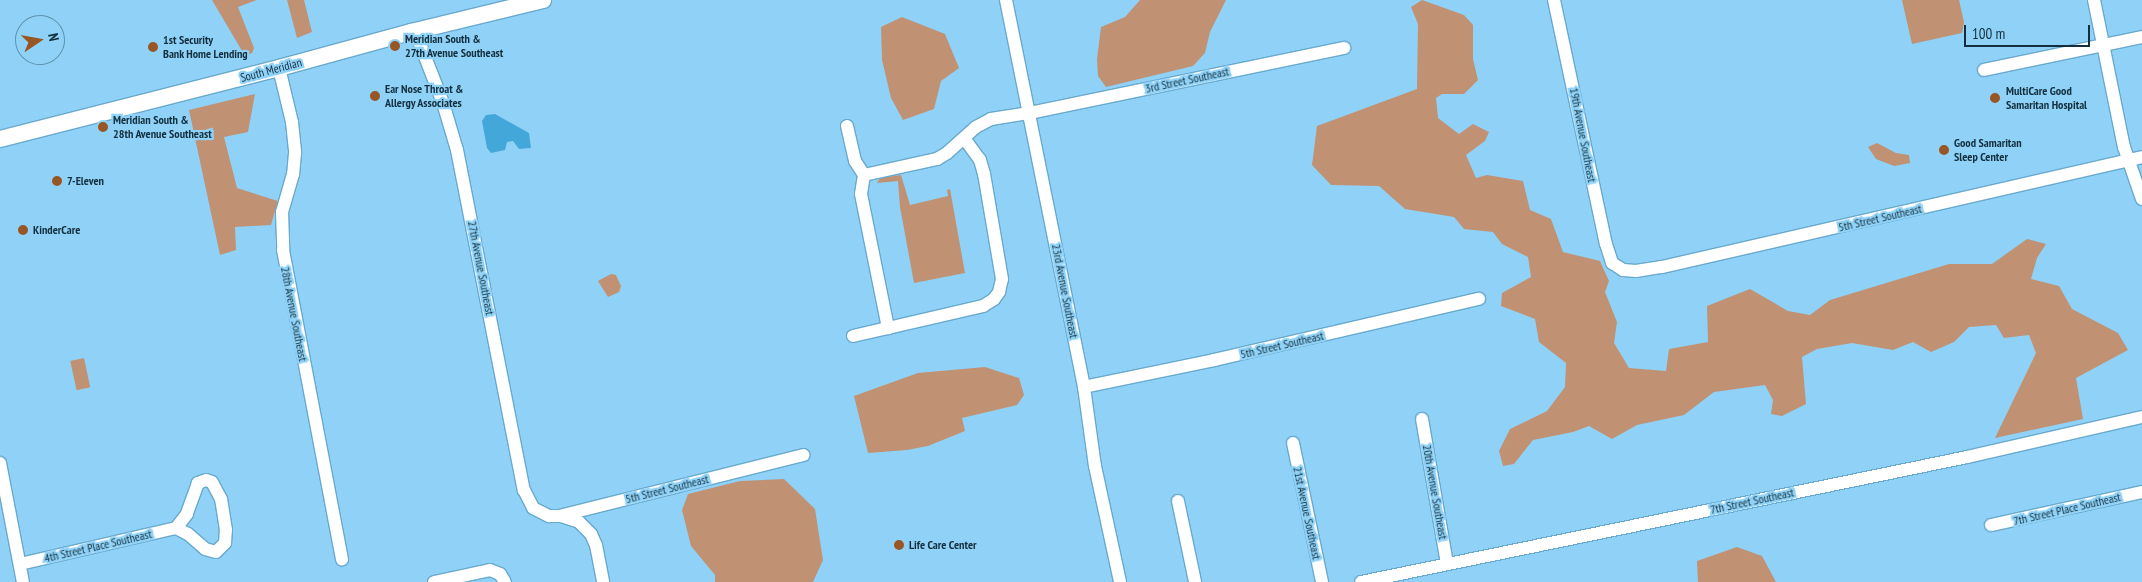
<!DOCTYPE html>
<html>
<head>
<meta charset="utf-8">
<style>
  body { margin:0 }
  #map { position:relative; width:2142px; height:582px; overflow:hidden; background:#90d2f7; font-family:"PT Sans Narrow",sans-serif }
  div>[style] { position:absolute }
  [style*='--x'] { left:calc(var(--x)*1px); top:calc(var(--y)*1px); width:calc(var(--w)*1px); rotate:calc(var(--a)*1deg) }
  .green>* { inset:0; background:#c09173; transform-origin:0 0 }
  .water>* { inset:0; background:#44a7d9 }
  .roads { filter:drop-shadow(1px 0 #68a9cd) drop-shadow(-1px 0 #68a9cd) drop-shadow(0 1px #68a9cd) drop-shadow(0 -1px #68a9cd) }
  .minor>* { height:12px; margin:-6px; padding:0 6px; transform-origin:6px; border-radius:6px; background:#fff }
  .major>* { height:16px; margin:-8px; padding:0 8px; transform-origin:8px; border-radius:8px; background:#fff }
  .dots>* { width:14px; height:14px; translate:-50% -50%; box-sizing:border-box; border:2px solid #90d2f7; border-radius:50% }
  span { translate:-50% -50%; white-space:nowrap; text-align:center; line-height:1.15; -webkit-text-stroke:4.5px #90d2f7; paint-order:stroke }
  .poi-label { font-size:12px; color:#132f3d; font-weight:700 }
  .left { translate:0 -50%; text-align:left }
  .street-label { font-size:12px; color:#132f3d }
  .north { position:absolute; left:15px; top:15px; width:50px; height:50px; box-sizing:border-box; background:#90d2f7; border:1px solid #5e91ad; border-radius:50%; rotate:78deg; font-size:14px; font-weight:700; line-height:20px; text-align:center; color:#132f3d }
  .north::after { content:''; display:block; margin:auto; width:18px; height:22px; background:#995625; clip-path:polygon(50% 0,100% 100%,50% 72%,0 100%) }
  .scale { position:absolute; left:1964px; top:25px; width:126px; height:22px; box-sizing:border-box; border:2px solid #132f3d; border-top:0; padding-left:6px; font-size:15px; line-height:18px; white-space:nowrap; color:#132f3d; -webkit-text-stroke:4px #90d2f7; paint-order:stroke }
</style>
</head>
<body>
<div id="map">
  <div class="green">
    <div style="clip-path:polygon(212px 0,257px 0,238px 7px,254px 48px,252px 53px,245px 56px)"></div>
    <div style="clip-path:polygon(287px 0,304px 0,312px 32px,297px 38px)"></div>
    <div style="clip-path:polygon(1140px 0,1226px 0,1210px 32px,1205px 53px,1193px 66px,1106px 87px,1098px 76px,1097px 59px,1101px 27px,1125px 17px)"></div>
    <div style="clip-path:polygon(1422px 0,1464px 15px,1473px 25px,1473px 59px,1478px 80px,1464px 94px,1442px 94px,1436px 98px,1438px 118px,1459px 134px,1473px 124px,1489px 132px,1485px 141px,1466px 155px,1476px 178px,1487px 175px,1523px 181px,1530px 210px,1551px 219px,1563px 252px,1600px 261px,1609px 281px,1605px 292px,1617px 322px,1614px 343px,1629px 368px,1666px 371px,1669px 349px,1708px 342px,1707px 306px,1750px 289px,1788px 311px,1810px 315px,1830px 300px,1949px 264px,1992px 264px,2027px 239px,2046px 244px,2037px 258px,2031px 279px,2059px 286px,2072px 309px,2118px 333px,2128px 350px,2076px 378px,2083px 419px,1995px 438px,2036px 353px,2029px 335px,2004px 338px,1996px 325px,1969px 327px,1954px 342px,1931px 352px,1913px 342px,1893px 350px,1852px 343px,1817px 349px,1802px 357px,1806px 404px,1782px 416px,1771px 414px,1773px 400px,1765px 385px,1714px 392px,1684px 415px,1637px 425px,1612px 439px,1589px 426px,1573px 432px,1533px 440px,1514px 464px,1503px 466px,1499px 451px,1510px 429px,1547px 411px,1565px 387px,1566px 363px,1539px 342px,1535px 319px,1501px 306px,1502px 293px,1531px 277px,1528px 257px,1502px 244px,1493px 232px,1464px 229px,1454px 217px,1405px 209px,1379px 186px,1331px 185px,1312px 165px,1317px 126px,1417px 89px,1418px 24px,1411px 7px)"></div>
    <div style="clip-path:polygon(1902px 0,1959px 0,1964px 22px,1962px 33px,1912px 44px)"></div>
    <div style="clip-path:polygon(902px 17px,945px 34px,959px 68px,941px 81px,934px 109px,903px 120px,891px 98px,882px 60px,881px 27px)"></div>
    <div style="clip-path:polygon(255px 94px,248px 132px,224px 137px,237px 188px,278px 201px,271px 225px,235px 227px,236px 250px,220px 255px,189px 110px)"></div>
    <div style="clip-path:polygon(1877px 143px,1896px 153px,1909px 155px,1910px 163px,1894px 166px,1876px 159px,1868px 147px)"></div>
    <div style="clip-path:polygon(901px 175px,910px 205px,948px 196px,947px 190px,950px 189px,965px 273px,914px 283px,900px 207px,898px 181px,877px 183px,880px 178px)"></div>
    <div style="clip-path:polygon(611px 274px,616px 275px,621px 286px,619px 292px,608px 297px,598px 281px)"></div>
    <div style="left:84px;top:358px;width:30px;height:14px;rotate:78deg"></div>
    <div style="clip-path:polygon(985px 367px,1019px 378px,1024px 395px,1017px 405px,962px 418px,965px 431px,928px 446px,907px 450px,868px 453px,854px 396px,918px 373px)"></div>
    <div style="clip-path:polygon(784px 479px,815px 509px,823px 560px,813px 582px,715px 582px,715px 575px,691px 546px,682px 510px,688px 494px,740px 481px)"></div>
    <div style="clip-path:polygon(1737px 547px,1762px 556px,1776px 582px,1698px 582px,1697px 561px)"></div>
  </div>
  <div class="water">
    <div style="clip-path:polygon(495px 114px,529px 133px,531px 148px,519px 149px,513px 141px,507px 142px,505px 150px,491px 153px,487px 148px,482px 121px,486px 115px)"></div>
  </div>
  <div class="roads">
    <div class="minor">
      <div style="--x:1006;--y:0;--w:395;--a:78.6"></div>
      <div style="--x:1084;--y:387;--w:80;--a:82.1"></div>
      <div style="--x:1095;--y:466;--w:119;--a:77.8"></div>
      <div style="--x:1554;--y:0;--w:249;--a:78"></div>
      <div style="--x:1606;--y:244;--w:20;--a:72"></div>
      <div style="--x:1612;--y:263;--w:13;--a:32"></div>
      <div style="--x:1623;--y:270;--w:13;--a:4"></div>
      <div style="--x:1636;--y:271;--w:26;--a:-9"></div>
      <div style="--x:1662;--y:267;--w:492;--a:-12.9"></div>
      <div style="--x:2094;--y:0;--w:150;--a:78.5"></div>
      <div style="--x:2124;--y:147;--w:55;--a:70.9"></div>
      <div style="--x:415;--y:31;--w:77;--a:68.7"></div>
      <div style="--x:443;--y:103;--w:49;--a:73.4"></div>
      <div style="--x:457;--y:150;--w:347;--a:78.9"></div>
      <div style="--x:524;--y:490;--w:20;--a:63"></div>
      <div style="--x:533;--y:508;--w:18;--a:27"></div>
      <div style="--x:549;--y:516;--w:10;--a:0"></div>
      <div style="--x:559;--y:516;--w:252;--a:-14"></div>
      <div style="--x:279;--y:68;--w:56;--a:76.5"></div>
      <div style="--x:292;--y:122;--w:31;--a:84"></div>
      <div style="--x:295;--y:153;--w:21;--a:95"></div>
      <div style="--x:293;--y:174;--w:40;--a:106"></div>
      <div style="--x:282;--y:212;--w:38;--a:88"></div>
      <div style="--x:283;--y:250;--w:315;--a:79.2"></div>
      <div style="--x:1984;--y:70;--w:161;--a:-11.8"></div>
      <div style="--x:847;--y:126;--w:36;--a:77"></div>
      <div style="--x:855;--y:161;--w:17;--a:57"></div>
      <div style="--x:864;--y:175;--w:19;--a:99"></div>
      <div style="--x:861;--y:194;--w:137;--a:78.6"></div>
      <div style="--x:888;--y:328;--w:98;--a:-13"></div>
      <div style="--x:983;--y:306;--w:13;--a:-32"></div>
      <div style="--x:994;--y:299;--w:9;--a:-54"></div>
      <div style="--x:999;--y:292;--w:13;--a:-77"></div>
      <div style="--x:1002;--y:279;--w:107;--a:-99.7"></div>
      <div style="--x:984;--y:174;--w:15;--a:-106"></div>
      <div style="--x:980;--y:160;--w:27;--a:-126"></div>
      <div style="--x:864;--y:175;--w:75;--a:-12.4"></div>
      <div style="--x:937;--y:159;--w:12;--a:-31"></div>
      <div style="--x:947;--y:153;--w:39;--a:-42"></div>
      <div style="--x:976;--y:127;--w:17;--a:-28"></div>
      <div style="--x:991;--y:119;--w:39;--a:-9"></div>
      <div style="--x:1030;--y:113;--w:321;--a:-11.7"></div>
      <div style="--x:853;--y:336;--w:36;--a:-13"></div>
      <div style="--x:1084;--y:387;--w:133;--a:-11.7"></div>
      <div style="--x:1214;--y:360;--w:272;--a:-13"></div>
      <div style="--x:1422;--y:419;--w:147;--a:80.2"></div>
      <div style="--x:1293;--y:443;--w:142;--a:78.2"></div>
      <div style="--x:0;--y:463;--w:121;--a:79.1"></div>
      <div style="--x:1178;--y:501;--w:83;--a:78.1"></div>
      <div style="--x:561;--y:516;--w:19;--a:18"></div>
      <div style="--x:579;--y:522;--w:17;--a:45"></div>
      <div style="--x:591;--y:534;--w:12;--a:66"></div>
      <div style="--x:596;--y:545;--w:38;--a:79"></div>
      <div style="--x:1991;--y:525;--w:155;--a:-12.3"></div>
      <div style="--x:20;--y:564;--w:160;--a:-13"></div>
      <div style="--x:176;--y:528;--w:13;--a:27"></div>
      <div style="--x:188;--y:534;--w:23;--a:41"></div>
      <div style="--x:205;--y:549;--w:11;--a:15"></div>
      <div style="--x:216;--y:552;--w:13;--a:-45"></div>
      <div style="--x:225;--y:543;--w:13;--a:-86"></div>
      <div style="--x:226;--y:530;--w:31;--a:-99"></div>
      <div style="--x:221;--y:499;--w:19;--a:-118"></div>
      <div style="--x:212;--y:482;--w:6;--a:-162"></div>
      <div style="--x:206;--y:480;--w:9;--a:159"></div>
      <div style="--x:198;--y:483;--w:33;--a:110"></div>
      <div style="--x:187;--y:514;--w:18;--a:128"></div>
      <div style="--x:434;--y:582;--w:57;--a:-12.1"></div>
      <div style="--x:490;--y:570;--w:11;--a:22"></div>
      <div style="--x:500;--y:574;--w:9;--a:58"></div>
      <div style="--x:1361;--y:582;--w:619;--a:-11.65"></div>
      <div style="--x:1967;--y:457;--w:180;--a:-12.9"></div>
    </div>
    <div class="major">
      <div style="--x:0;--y:139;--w:288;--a:-14.3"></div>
      <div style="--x:279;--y:68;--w:137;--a:-15.3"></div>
      <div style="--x:411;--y:32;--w:136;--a:-13.6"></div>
    </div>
  </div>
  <div class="dots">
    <div style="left:395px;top:46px;background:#995625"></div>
    <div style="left:153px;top:47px;background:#995625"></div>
    <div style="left:375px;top:96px;background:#995625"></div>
    <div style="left:1995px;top:98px;background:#995625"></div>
    <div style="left:103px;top:127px;background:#995625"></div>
    <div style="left:1944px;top:150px;background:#995625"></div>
    <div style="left:57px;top:181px;background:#995625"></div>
    <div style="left:23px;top:230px;background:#995625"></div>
    <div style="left:899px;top:545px;background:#995625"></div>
  </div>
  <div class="poi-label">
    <span class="left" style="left:405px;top:46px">Meridian South &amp;<br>27th Avenue Southeast</span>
    <span class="left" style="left:163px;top:47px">1st Security<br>Bank Home Lending</span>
    <span class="left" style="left:385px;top:96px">Ear Nose Throat &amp;<br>Allergy Associates</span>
    <span class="left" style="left:2006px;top:98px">MultiCare Good<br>Samaritan Hospital</span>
    <span class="left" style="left:113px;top:127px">Meridian South &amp;<br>28th Avenue Southeast</span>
    <span class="left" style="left:1954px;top:150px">Good Samaritan<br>Sleep Center</span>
    <span class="left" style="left:67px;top:181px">7-Eleven</span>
    <span class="left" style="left:33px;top:230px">KinderCare</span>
    <span class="left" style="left:909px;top:545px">Life Care Center</span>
  </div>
  <div class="street-label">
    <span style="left:271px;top:70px;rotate:-15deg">South Meridian</span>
    <span style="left:1187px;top:80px;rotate:-12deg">3rd Street Southeast</span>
    <span style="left:1583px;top:135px;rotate:79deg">19th Avenue Southeast</span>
    <span style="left:1880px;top:218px;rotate:-13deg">5th Street Southeast</span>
    <span style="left:481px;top:268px;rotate:79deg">27th Avenue Southeast</span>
    <span style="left:1065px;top:291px;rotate:79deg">23rd Avenue Southeast</span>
    <span style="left:294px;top:314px;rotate:79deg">28th Avenue Southeast</span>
    <span style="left:1282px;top:345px;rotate:-13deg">5th Street Southeast</span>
    <span style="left:667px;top:489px;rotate:-14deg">5th Street Southeast</span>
    <span style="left:1435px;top:492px;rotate:80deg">20th Avenue Southeast</span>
    <span style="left:1752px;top:501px;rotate:-12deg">7th Street Southeast</span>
    <span style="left:2067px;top:509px;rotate:-13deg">7th Street Place Southeast</span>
    <span style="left:1307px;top:513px;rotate:78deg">21st Avenue Southeast</span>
    <span style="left:98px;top:546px;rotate:-13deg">4th Street Place Southeast</span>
  </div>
  <div class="north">N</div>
  <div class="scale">100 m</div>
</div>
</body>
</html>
